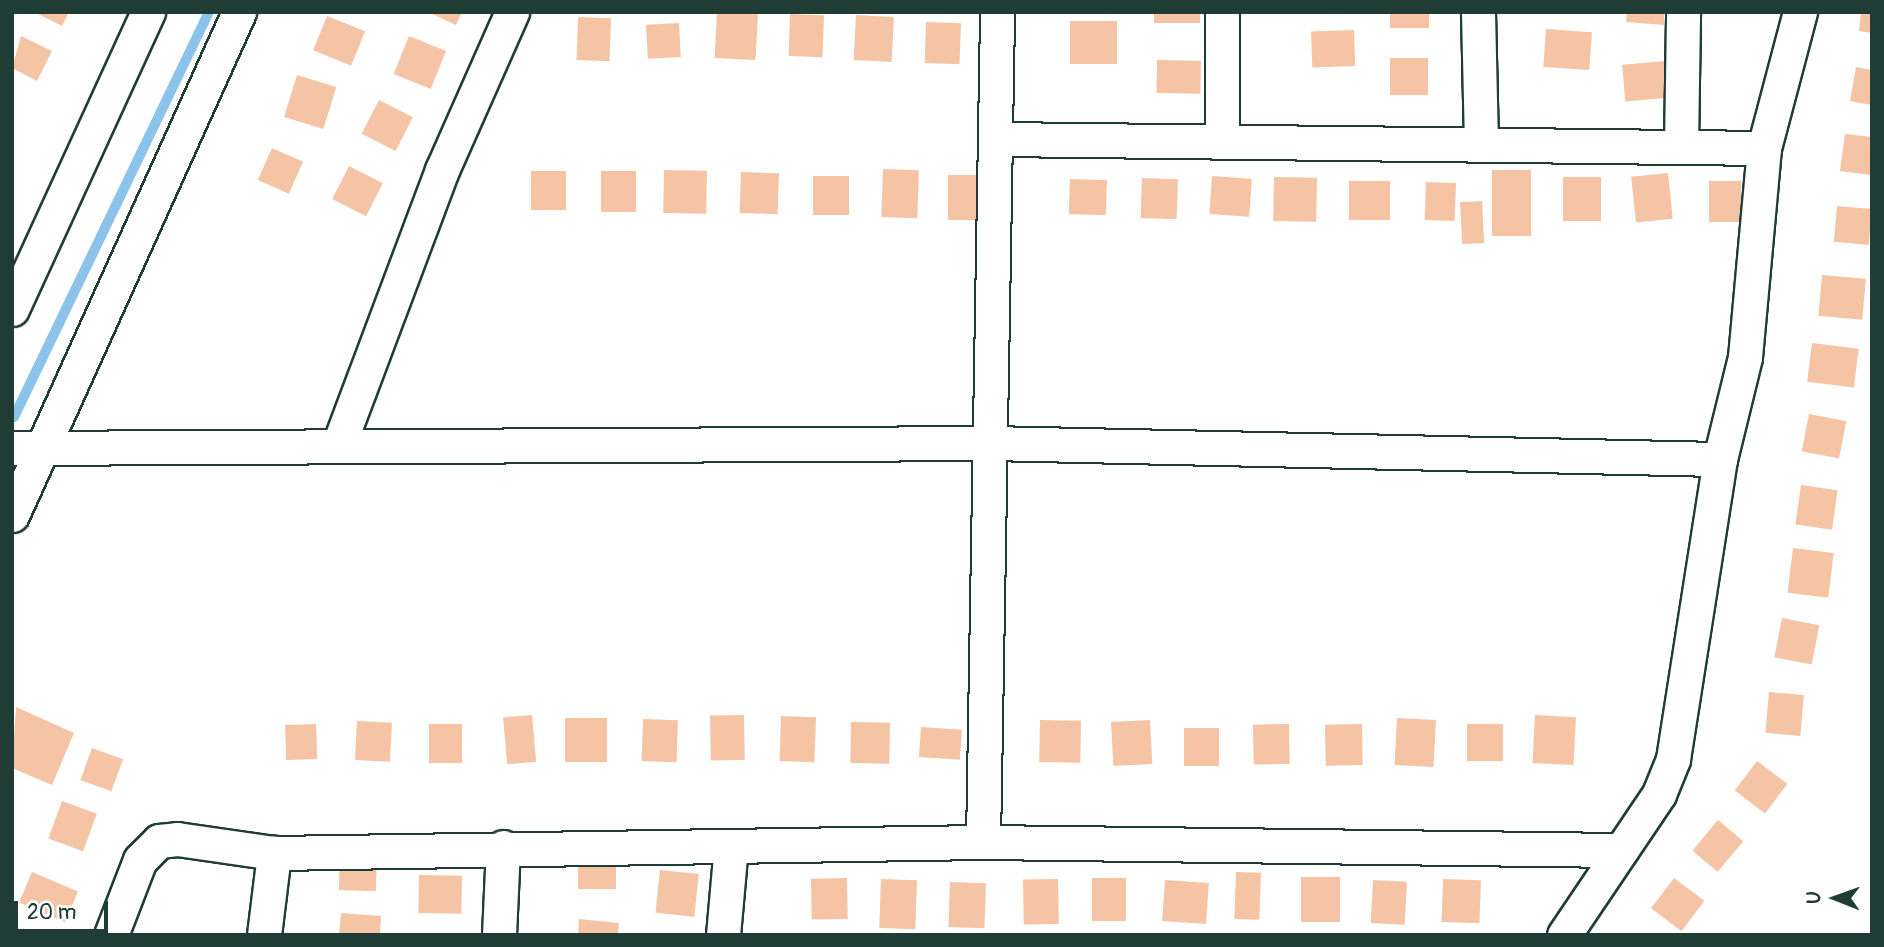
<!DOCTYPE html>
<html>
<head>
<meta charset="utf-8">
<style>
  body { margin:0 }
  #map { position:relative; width:1884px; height:947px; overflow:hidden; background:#fff; font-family:Pangolin,sans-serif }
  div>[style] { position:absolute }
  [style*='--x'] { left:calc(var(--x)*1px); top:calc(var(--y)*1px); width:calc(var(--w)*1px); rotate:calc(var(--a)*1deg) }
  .stream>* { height:10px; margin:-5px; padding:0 5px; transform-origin:5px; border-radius:5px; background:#8bc3ea }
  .building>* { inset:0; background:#f5c4a5; transform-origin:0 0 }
  .roads { filter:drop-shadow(2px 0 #1f3d34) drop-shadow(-2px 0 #1f3d34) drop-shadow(0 2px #1f3d34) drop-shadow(0 -2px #1f3d34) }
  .minor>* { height:33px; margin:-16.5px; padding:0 16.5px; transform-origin:16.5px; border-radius:16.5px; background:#fff }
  span { translate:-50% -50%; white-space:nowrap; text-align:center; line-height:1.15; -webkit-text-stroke:5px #fff; paint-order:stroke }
  .frame { position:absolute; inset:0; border:14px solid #1f3d34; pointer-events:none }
  .north { position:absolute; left:1800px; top:863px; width:70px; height:70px; -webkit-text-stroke:5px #fff; paint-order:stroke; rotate:271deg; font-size:19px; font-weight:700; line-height:28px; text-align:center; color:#1f3d34 }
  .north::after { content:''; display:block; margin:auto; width:24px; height:32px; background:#1f3d34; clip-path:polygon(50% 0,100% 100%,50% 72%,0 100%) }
  .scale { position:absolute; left:14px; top:901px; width:94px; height:32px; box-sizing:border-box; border:4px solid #1f3d34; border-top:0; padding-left:9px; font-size:21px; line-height:24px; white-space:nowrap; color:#1f3d34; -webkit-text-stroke:5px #fff; paint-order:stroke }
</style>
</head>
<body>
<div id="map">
  <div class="stream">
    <div style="--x:14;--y:417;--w:449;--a:-64.3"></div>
  </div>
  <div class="building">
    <div style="clip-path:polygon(34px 12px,69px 12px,62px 26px)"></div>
    <div style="clip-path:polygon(428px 12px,462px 12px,456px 25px)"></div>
    <div style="left:717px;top:12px;width:41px;height:46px;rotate:3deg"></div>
    <div style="left:1154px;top:12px;width:46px;height:11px"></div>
    <div style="left:1390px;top:12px;width:39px;height:16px"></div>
    <div style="clip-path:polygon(1627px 12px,1664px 12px,1664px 25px,1626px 22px)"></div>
    <div style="clip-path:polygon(1861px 12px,1872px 12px,1872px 33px,1859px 31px)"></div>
    <div style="left:790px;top:14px;width:34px;height:42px;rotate:2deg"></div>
    <div style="left:856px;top:15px;width:38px;height:45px;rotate:3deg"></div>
    <div style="left:327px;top:16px;width:41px;height:37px;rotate:22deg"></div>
    <div style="left:578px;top:17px;width:33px;height:43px;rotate:2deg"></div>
    <div style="left:1070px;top:21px;width:47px;height:43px"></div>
    <div style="left:926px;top:22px;width:35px;height:41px;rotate:2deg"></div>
    <div style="left:679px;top:23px;width:34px;height:33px;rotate:87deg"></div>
    <div style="left:1546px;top:29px;width:46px;height:38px;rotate:4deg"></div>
    <div style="left:1354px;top:30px;width:36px;height:43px;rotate:88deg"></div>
    <div style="clip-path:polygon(21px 36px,52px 51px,37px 81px,12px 68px)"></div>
    <div style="left:409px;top:36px;width:40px;height:41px;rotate:22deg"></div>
    <div style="left:1428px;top:58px;width:37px;height:38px;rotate:90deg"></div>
    <div style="left:1157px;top:60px;width:44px;height:33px;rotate:1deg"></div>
    <div style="left:1665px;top:61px;width:37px;height:43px;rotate:85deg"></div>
    <div style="clip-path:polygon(1856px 67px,1872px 70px,1872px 105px,1850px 101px)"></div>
    <div style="left:297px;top:75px;width:41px;height:44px;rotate:17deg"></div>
    <div style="left:379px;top:100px;width:38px;height:38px;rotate:27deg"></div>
    <div style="clip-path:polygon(1845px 134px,1872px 137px,1872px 175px,1840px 171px)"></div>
    <div style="left:272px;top:148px;width:34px;height:35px;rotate:24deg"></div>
    <div style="left:349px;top:166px;width:38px;height:37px;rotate:27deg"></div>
    <div style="left:883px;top:169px;width:36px;height:48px;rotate:2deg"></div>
    <div style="left:664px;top:170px;width:43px;height:43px;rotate:1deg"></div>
    <div style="left:1492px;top:170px;width:39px;height:66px"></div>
    <div style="left:531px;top:171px;width:35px;height:39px"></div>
    <div style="left:601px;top:171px;width:35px;height:41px"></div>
    <div style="left:741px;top:172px;width:38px;height:41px;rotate:2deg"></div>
    <div style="left:1668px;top:173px;width:46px;height:37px;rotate:84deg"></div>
    <div style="left:948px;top:175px;width:38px;height:45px"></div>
    <div style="left:813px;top:176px;width:36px;height:39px"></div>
    <div style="left:1212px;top:176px;width:40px;height:38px;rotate:4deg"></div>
    <div style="left:1274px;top:177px;width:43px;height:44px;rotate:1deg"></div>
    <div style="left:1563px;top:177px;width:38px;height:44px"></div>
    <div style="left:1142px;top:178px;width:36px;height:40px;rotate:2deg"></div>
    <div style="left:1070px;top:179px;width:37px;height:35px;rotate:2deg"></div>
    <div style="left:1349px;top:181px;width:41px;height:39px"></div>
    <div style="left:1709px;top:181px;width:32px;height:41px"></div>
    <div style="left:1426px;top:182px;width:30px;height:38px;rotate:2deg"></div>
    <div style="left:1482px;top:201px;width:42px;height:22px;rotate:87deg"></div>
    <div style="left:1837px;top:206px;width:35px;height:36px;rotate:5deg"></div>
    <div style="left:1822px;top:275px;width:44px;height:41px;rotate:5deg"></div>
    <div style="left:1812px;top:343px;width:47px;height:39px;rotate:7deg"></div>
    <div style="left:1809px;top:414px;width:38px;height:38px;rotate:11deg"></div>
    <div style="left:1801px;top:485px;width:37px;height:40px;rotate:8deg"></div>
    <div style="left:1793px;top:548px;width:41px;height:45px;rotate:7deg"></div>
    <div style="left:1782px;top:618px;width:38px;height:40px;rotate:11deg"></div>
    <div style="left:1769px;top:692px;width:35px;height:41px;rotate:5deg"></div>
    <div style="clip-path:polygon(16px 707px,74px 733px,52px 785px,12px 768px)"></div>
    <div style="left:532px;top:715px;width:47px;height:29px;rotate:85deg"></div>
    <div style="left:744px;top:715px;width:45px;height:34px;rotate:89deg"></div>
    <div style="left:1535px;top:715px;width:41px;height:48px;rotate:3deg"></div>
    <div style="left:781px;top:716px;width:35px;height:45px;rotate:2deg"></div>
    <div style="left:565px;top:718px;width:42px;height:44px"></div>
    <div style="left:1397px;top:718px;width:39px;height:47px;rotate:3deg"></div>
    <div style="left:643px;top:719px;width:35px;height:42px;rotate:2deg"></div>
    <div style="left:1040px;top:720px;width:41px;height:42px;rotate:1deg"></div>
    <div style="left:1150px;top:720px;width:44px;height:39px;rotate:87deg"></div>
    <div style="left:357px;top:721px;width:35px;height:39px;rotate:3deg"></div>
    <div style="left:851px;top:722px;width:39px;height:41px;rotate:1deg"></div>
    <div style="left:316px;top:724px;width:35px;height:31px;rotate:88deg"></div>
    <div style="left:429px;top:724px;width:33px;height:39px"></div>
    <div style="left:1289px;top:724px;width:40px;height:36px;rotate:89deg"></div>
    <div style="left:1362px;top:724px;width:41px;height:37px;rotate:89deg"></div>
    <div style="left:1467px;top:724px;width:36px;height:37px"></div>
    <div style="left:921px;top:727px;width:41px;height:30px;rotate:4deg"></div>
    <div style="left:1184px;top:728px;width:35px;height:38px"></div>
    <div style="left:92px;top:748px;width:33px;height:34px;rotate:20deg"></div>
    <div style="left:1757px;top:761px;width:38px;height:37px;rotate:37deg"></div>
    <div style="left:62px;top:801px;width:37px;height:40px;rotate:20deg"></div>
    <div style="left:1718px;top:820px;width:33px;height:40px;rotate:40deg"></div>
    <div style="left:340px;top:856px;width:37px;height:34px;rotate:2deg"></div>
    <div style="left:578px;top:858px;width:38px;height:31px"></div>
    <div style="left:660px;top:870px;width:39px;height:43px;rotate:6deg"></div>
    <div style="left:32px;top:872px;width:50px;height:33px;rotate:23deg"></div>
    <div style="left:1236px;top:872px;width:25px;height:47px;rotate:2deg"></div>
    <div style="left:419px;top:875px;width:43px;height:38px;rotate:1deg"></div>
    <div style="left:1301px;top:877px;width:39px;height:45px"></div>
    <div style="left:847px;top:878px;width:41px;height:36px;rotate:89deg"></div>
    <div style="left:1092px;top:878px;width:34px;height:43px"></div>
    <div style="left:1674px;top:878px;width:38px;height:38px;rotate:37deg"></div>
    <div style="left:881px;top:879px;width:36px;height:49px;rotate:2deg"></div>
    <div style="left:1058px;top:879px;width:45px;height:35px;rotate:89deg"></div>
    <div style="left:1443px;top:879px;width:38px;height:43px;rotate:2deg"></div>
    <div style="left:1165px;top:880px;width:44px;height:41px;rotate:4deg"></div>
    <div style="left:1373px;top:880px;width:34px;height:43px;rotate:3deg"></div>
    <div style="left:950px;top:882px;width:36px;height:45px;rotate:2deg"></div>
    <div style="clip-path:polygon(341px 913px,381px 916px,380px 935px,339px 935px)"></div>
    <div style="clip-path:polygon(579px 919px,619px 923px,618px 935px,578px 935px)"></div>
  </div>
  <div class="roads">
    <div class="minor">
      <div style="--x:1478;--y:12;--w:133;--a:88.7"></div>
      <div style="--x:997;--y:139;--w:767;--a:0.67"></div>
      <div style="--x:1222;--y:140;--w:128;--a:-90"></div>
      <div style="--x:1681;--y:145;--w:133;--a:-89.1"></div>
      <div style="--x:12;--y:309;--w:327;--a:-65.4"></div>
      <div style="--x:339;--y:444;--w:293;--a:-69.4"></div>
      <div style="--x:442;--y:170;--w:173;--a:-66.1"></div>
      <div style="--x:12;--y:448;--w:978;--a:-0.29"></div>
      <div style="--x:990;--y:443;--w:730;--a:1.26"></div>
      <div style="--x:12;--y:515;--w:552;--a:-65.71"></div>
      <div style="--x:983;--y:842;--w:638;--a:0.72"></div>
      <div style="--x:111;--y:935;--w:80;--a:-68.9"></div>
      <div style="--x:140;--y:860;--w:27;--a:-45"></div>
      <div style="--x:159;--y:841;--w:18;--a:-6"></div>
      <div style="--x:177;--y:839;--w:98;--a:8.2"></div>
      <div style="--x:274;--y:853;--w:709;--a:-0.89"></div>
      <div style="--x:983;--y:842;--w:830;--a:-89.03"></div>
      <div style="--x:264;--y:935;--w:83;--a:-83"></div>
      <div style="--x:499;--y:935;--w:88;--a:-87.4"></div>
      <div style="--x:723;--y:935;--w:89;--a:-84.9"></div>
      <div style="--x:1564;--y:935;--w:170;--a:-56"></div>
      <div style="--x:1659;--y:794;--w:38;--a:-68"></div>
      <div style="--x:1673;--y:759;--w:304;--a:-81.1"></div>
      <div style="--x:1720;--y:459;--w:105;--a:-76.2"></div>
      <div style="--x:1745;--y:357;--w:210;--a:-84.8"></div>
      <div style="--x:1764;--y:148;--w:141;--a:-75.2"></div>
    </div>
  </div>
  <div class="frame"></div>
  <div class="north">U</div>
  <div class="scale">20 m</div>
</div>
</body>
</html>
